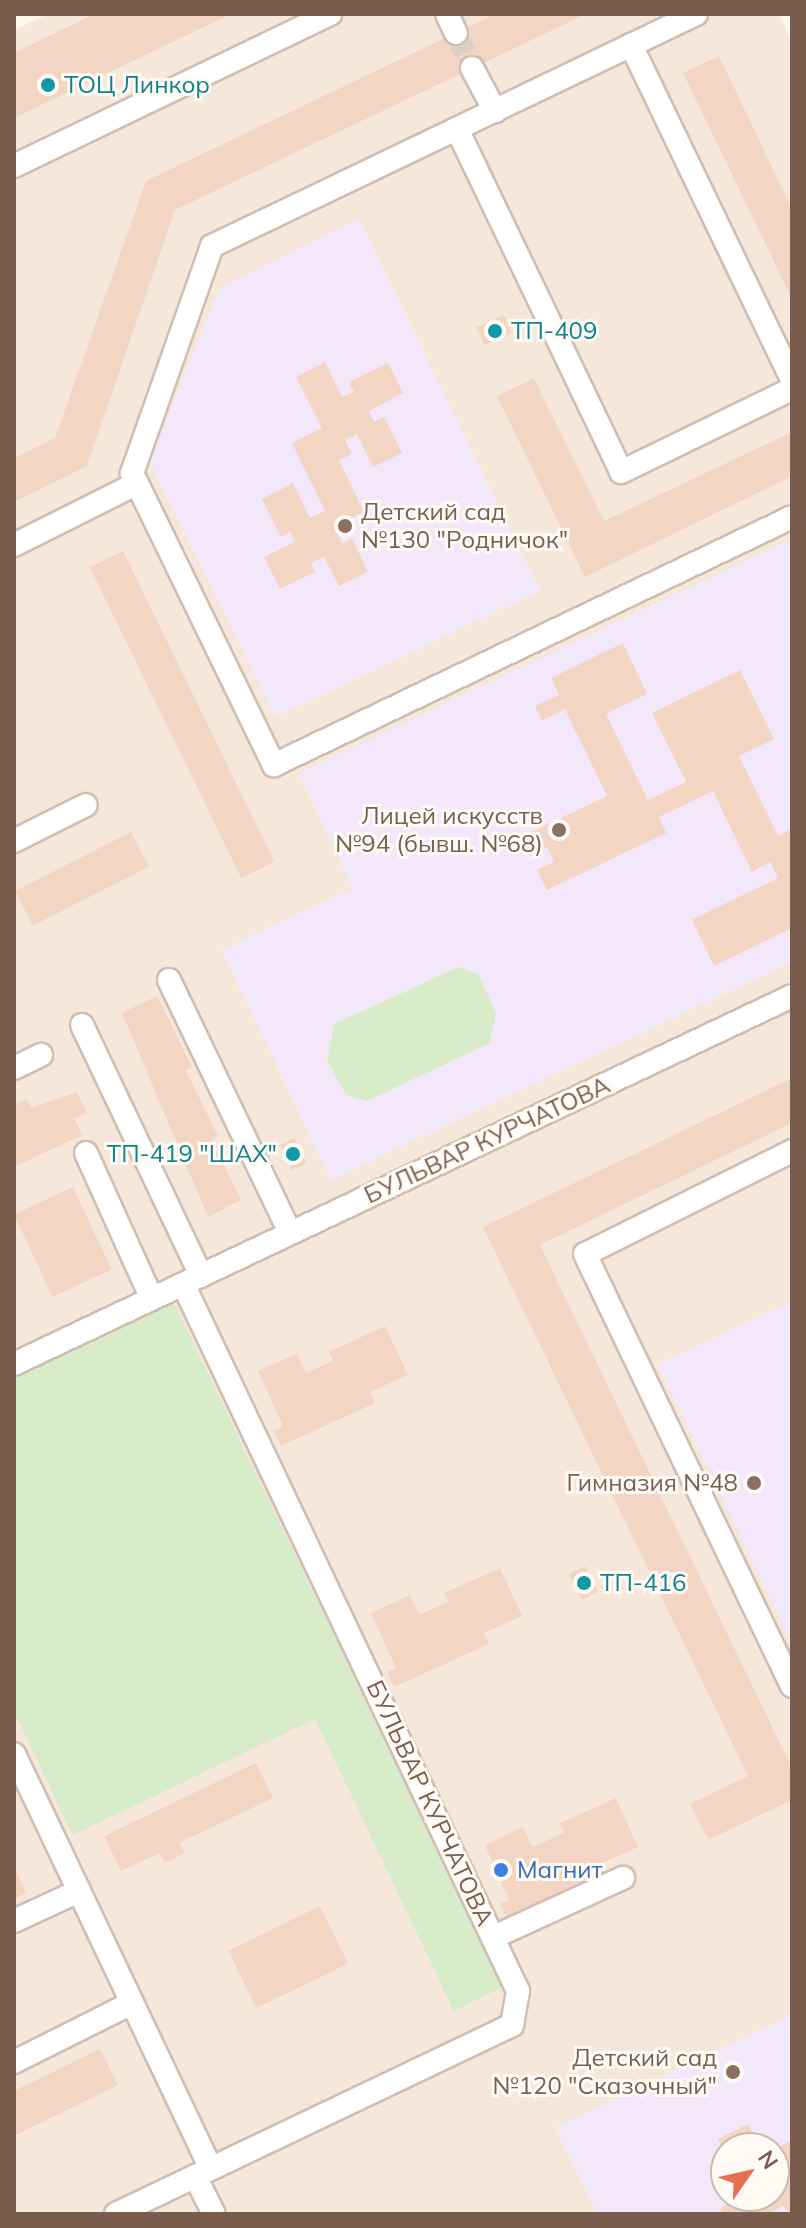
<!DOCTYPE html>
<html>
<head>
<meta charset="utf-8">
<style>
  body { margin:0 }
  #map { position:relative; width:806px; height:2228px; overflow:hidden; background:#fdf6ec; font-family:Mulish,sans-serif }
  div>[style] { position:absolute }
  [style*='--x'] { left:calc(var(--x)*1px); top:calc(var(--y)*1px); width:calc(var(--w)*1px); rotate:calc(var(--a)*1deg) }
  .residential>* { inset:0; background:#f5e8da }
  .education>* { inset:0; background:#f3e8fa }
  .green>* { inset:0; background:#d8ecc9 }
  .building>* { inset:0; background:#f3d5c3; transform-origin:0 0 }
  .minor-tunnel>* { height:22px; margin-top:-11px; transform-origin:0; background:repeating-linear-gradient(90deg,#dcd0c4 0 22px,transparent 0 33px) }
  .roads { filter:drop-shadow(2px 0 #d1beb0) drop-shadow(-2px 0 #d1beb0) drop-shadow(0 2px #d1beb0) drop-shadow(0 -2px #d1beb0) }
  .minor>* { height:22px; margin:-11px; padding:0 11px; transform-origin:11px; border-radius:11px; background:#fff }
  .dots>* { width:22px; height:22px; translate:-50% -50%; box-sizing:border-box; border:4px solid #fffaf3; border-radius:50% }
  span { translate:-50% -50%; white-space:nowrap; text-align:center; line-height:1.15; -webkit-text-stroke:6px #fffaf3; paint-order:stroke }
  .culture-label { font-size:24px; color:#0d838f }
  .left { translate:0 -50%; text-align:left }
  .right { translate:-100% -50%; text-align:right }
  .education-label { font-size:24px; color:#785e54 }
  .street-label { font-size:24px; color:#7a5c4d }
  .shop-label { font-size:24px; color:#366cbe }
  .frame { position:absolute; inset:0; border:16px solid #7a5c4d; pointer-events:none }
  .north { position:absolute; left:710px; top:2132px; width:80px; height:80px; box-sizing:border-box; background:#fffaf3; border:2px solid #cabbb1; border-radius:50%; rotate:56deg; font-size:22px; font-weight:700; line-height:32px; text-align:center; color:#7a5c4d }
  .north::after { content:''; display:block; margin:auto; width:28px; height:36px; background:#e76f51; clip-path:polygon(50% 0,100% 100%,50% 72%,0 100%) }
</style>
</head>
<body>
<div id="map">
  <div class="residential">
    <div style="clip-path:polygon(evenodd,48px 14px,779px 14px,792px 42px,792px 2214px,14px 2214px,14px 30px,48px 14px,726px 2148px,774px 2148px,774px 2196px,726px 2196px,726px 2148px)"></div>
  </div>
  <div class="education">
    <div style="clip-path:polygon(359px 219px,540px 591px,276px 717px,150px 462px,219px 289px)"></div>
    <div style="clip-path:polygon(792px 539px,792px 962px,331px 1180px,222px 950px,353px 888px,299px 773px)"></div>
    <div style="clip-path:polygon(792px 1301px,792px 1643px,658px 1365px)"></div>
    <div style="clip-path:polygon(evenodd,792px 2015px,792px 2214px,598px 2214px,556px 2128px,792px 2015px,726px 2148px,774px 2148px,774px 2196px,726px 2196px,726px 2148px)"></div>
  </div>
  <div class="green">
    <div style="clip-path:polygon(459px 967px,478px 974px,496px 1013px,490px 1043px,367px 1101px,346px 1095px,327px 1060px,334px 1024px)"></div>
    <div style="clip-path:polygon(173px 1301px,503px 1987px,454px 2011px,315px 1719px,73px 1835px,14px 1712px,14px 1377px)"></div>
  </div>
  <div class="building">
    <div style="clip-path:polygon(94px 14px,231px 14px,14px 118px,14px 53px)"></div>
    <div style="clip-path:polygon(495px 14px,586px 14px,175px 210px,87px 466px,14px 502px,14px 458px,55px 438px,146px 181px)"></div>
    <div style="clip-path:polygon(719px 56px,792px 209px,792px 299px,683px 73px)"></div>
    <div style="left:504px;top:315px;width:20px;height:30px;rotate:66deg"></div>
    <div style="clip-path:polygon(325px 362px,342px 397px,354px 391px,349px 382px,388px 363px,403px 393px,369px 411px,374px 422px,384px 417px,402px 453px,373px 467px,357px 434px,345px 440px,352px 454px,339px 460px,364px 512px,335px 527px,342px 543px,352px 538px,368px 572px,339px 586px,324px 557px,311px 563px,315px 572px,280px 589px,264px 557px,295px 542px,290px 532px,281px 537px,262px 499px,293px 483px,310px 518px,325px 511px,292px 443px,322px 428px,296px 377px)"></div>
    <div style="clip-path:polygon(534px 378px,604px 521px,792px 432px,792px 476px,585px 577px,497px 396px)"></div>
    <div style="left:123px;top:551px;width:346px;height:37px;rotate:64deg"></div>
    <div style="clip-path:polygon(623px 643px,647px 694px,606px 714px,648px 800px,686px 782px,652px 713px,740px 670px,774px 739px,739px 756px,778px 836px,792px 829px,792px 928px,714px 966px,692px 920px,778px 878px,770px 862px,752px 872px,713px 791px,659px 817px,666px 833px,547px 890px,537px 870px,554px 862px,547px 847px,530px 856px,521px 837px,607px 796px,565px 709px,542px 721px,535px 706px,559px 695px,551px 678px)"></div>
    <div style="left:131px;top:832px;width:39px;height:130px;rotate:63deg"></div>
    <div style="clip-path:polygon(157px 996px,192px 1067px,186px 1071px,218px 1136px,211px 1140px,241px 1200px,208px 1217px,122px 1013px)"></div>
    <div style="clip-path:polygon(792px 1078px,792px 1123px,540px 1245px,792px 1768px,792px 1800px,708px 1840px,690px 1804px,748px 1776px,483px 1227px)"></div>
    <div style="clip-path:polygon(77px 1092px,87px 1113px,75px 1119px,82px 1135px,14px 1167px,14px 1105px,27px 1099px,31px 1108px)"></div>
    <div style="left:294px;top:1138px;width:28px;height:16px;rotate:64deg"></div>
    <div style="left:73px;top:1187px;width:91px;height:65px;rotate:65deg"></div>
    <div style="clip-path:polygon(385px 1326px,408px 1375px,370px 1392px,375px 1403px,281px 1446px,274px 1431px,283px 1426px,258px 1371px,297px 1354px,306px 1373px,333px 1361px,329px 1352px)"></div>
    <div style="left:585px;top:1566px;width:29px;height:18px;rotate:63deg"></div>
    <div style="clip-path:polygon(500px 1568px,522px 1616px,484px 1633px,489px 1644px,394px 1687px,387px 1672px,396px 1668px,371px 1613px,410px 1595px,419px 1615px,448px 1602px,444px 1593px)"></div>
    <div style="clip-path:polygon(256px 1763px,273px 1798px,179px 1843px,185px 1853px,165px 1863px,160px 1853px,121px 1871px,104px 1836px)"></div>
    <div style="clip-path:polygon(616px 1798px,638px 1847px,600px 1864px,605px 1875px,507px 1919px,500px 1904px,509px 1900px,485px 1845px,523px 1827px,532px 1847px,564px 1833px,560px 1823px)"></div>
    <div style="clip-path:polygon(14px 1866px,26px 1893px,14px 1899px)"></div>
    <div style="left:320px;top:1906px;width:64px;height:102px;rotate:64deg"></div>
    <div style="clip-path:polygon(100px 2049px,118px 2085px,14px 2136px,14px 2091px)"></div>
    <div style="clip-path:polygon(748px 2124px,760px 2148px,726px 2148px,726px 2155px,718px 2139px)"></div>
    <div style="clip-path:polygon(792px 2140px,792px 2214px,783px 2206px,768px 2214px,723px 2214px,720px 2208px,744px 2196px,774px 2196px,774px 2149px)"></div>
  </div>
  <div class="minor-tunnel">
    <div style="--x:456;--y:33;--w:38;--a:65"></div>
  </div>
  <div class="roads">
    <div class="minor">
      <div style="--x:447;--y:14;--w:21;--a:65"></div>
      <div style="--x:696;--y:14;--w:537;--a:154.39"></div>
      <div style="--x:212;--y:246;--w:241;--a:109.4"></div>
      <div style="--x:132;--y:473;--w:325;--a:64.1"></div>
      <div style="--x:274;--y:765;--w:574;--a:-25.58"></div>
      <div style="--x:631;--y:45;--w:371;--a:64.3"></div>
      <div style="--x:472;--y:68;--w:49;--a:61.9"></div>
      <div style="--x:457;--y:129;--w:380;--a:64.4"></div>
      <div style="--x:621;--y:472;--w:190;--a:-25.9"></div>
      <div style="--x:14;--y:166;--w:351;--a:-25.7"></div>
      <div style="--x:14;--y:545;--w:136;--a:-26.6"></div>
      <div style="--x:14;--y:841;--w:80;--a:-26.6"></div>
      <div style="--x:169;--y:980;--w:280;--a:64.4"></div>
      <div style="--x:82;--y:1025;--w:278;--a:64.6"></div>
      <div style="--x:14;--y:1068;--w:30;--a:-26"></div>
      <div style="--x:792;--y:1151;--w:231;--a:153.5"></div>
      <div style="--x:585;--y:1254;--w:479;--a:64.4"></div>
      <div style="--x:86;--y:1153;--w:160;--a:65.7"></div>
      <div style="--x:14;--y:1364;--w:861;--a:-25.31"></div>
      <div style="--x:14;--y:1754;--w:458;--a:64.6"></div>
      <div style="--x:14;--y:1921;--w:72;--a:-24.8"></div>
      <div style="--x:494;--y:1937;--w:142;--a:-24.6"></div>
      <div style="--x:14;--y:2062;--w:132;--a:-26.6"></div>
      <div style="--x:195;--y:2176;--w:42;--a:63.4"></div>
      <div style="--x:116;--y:2214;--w:439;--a:-25.5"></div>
      <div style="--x:512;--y:2025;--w:35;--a:-80"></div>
      <div style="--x:518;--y:1991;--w:782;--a:-115.35"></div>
    </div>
  </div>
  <div class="dots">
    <div style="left:48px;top:85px;background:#0f9aa8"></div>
    <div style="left:495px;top:331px;background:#0f9aa8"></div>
    <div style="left:345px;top:526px;background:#8d6e63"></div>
    <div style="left:559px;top:830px;background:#8d6e63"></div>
    <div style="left:293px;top:1154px;background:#0f9aa8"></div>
    <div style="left:754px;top:1483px;background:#8d6e63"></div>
    <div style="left:584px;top:1583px;background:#0f9aa8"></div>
    <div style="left:501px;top:1870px;background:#3f7fe0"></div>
    <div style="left:733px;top:2072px;background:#8d6e63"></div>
  </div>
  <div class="culture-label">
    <span class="left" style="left:64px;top:85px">ТОЦ Линкор</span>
    <span class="left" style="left:511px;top:331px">ТП-409</span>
    <span class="right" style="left:277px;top:1154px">ТП-419 "ШАХ"</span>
    <span class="left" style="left:600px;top:1583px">ТП-416</span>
  </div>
  <div class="education-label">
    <span class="left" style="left:361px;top:526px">Детский сад<br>№130 "Родничок"</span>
    <span class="right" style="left:543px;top:830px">Лицей искусств<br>№94 (бывш. №68)</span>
    <span class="right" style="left:738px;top:1483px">Гимназия №48</span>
    <span class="right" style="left:717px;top:2072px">Детский сад<br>№120 "Сказочный"</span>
  </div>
  <div class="street-label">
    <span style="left:487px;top:1140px;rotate:-25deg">БУЛЬВАР КУРЧАТОВА</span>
    <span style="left:430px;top:1803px;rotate:65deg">БУЛЬВАР КУРЧАТОВА</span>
  </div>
  <div class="shop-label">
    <span class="left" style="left:517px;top:1870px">Магнит</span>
  </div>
  <div class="frame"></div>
  <div class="north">N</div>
</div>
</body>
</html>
